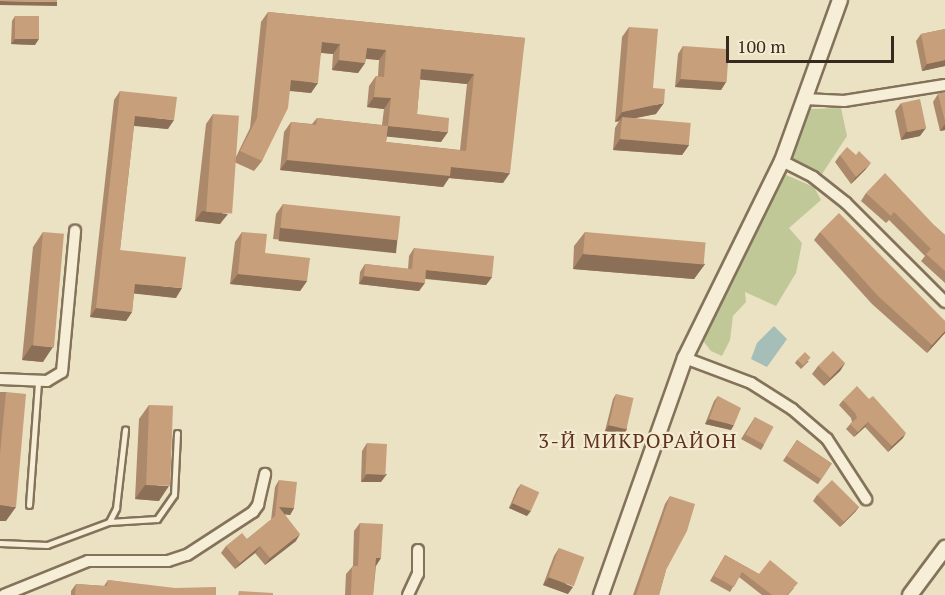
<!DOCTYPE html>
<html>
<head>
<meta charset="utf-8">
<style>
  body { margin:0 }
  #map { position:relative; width:945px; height:595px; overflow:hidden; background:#ebe1c3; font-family:"PT Serif",serif }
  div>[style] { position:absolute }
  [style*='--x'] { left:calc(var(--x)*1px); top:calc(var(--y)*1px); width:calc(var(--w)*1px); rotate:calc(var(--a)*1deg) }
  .green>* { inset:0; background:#c0c898 }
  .water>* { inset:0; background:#a5beb8 }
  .roads { filter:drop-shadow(2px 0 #84735b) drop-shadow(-2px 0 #84735b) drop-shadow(0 2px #84735b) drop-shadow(0 -2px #84735b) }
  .service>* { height:5px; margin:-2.5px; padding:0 2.5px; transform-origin:2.5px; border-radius:2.5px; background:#f6eed6 }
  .minor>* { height:10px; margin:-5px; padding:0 5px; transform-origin:5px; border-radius:5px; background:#f6eed6 }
  .tertiary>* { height:14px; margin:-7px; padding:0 7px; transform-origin:7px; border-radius:7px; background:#f6eed6 }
  .wall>* { inset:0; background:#ab896a; transform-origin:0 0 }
  .shaded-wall>* { inset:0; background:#8b6f56; transform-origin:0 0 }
  .building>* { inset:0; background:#c79f7b; transform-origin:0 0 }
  span { translate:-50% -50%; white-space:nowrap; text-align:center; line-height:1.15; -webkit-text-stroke:4.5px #f3ebd2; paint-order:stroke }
  .neighbourhood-label { font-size:20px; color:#5f3120; letter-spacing:1.5px }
  .scale { position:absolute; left:726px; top:36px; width:168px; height:27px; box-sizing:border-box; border:3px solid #352a1e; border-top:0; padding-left:8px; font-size:18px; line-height:21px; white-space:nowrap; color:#352a1e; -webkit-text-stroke:4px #f3ebd2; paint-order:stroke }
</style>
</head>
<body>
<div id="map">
  <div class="green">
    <div style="clip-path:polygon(841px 108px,847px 136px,822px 174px,791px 157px,809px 109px)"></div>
    <div style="clip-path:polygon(786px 175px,814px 187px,821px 200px,789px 228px,802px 243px,796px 273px,776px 306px,745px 292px,746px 302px,733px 316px,730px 340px,722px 356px,711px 351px,704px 342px,710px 314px)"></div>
  </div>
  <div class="water">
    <div style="clip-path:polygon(774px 326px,787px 339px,767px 367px,751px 359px,757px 343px)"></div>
  </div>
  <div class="roads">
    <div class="service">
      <div style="--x:29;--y:505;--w:124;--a:-85.8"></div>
      <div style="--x:109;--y:522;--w:48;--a:-3.6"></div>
      <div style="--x:157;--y:519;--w:29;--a:-55"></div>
      <div style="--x:174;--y:495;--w:62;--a:-87.2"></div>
      <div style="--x:0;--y:543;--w:47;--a:2.4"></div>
      <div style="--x:47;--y:545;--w:66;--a:-20.4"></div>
      <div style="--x:109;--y:522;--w:16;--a:-63"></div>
      <div style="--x:116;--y:508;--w:79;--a:-83.4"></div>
    </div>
    <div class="minor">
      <div style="--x:805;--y:99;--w:39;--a:3"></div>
      <div style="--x:844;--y:101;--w:102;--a:-9"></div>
      <div style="--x:782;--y:161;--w:35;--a:27"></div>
      <div style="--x:813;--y:177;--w:42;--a:38.2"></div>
      <div style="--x:846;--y:203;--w:140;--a:45"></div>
      <div style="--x:685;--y:358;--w:71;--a:20.7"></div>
      <div style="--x:751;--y:383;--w:49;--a:32.4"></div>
      <div style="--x:792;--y:409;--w:46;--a:40.6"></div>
      <div style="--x:827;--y:439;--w:72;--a:57"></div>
      <div style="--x:0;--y:379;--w:47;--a:2.4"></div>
      <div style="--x:47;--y:381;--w:17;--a:-31"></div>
      <div style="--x:62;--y:372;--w:142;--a:-84.7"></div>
      <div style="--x:4;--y:595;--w:91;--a:-22"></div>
      <div style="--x:88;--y:561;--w:80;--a:0"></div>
      <div style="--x:168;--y:561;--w:20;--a:-18"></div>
      <div style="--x:187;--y:555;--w:79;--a:-33.1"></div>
      <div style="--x:253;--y:512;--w:9;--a:-54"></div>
      <div style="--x:258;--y:505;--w:32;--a:-77"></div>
      <div style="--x:408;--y:595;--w:23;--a:-65"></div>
      <div style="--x:418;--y:574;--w:24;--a:-90"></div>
    </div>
    <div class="tertiary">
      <div style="--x:601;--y:595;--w:251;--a:-70.5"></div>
      <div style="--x:685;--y:358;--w:220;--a:-63.8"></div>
      <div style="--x:782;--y:161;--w:171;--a:-70.2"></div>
      <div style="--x:910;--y:595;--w:59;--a:-53.3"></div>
    </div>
  </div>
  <div class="wall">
    <div style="clip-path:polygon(evenodd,268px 12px,525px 38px,503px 183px,449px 178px,443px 187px,280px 170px,284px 132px,291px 122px,312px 124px,317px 118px,382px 125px,384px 109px,367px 107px,369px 86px,376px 76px,378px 76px,379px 60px,366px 59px,365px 63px,358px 73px,332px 70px,333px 54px,321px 53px,311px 93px,289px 91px,262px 161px,254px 171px,234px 162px,220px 224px,195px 221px,206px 124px,213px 114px,234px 161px,250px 128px,261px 22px,268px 12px,420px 79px,467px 84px,460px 150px,386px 142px,387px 136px,441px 142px,417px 114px,420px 79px)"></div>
    <div style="clip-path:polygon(15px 16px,35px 45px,11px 44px,12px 21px)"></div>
    <div style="clip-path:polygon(629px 27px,653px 88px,656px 114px,634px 118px,689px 145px,682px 155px,613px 150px,615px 128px,619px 121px,615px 122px,622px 37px)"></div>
    <div style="clip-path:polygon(945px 29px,945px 66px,922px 71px,916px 41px,921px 34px)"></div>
    <div style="clip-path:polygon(683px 46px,726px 82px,721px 90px,675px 87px,678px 54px)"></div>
    <div style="clip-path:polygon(120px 91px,168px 129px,134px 126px,120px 250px,176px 298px,134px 293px,132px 312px,126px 321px,90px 317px,114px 100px)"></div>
    <div style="clip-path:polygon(945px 92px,945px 130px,940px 131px,933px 102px,938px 94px)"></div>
    <div style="clip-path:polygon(901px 103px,920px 136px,901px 140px,895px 111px)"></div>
    <div style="clip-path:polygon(840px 155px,866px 169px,851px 184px,835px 162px)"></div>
    <div style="clip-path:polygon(866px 193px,935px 226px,945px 235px,945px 283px,921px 261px,925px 256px,889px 220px,886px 223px,861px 201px)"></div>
    <div style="clip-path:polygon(283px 204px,397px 240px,390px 251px,273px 239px,276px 214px)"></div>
    <div style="clip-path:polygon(43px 232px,43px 362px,22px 360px,33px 247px)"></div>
    <div style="clip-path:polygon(242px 232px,265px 253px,307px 281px,300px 291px,230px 284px,235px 242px)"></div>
    <div style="clip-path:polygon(585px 232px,705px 264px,694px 279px,573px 269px,574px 246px)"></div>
    <div style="clip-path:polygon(820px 232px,945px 321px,945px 333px,927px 353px,872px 304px,814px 240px)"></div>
    <div style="clip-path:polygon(414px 248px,492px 277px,486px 285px,425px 279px,419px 291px,359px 284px,360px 272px,365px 264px,408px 269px,409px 256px)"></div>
    <div style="clip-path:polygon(797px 360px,809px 361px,801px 369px,795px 363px)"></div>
    <div style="clip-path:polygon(845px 363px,840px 371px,824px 386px,812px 374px,818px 366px)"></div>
    <div style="left:6px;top:392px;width:129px;height:10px;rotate:90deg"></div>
    <div style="clip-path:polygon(616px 394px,627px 429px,623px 435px,605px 431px,613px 399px)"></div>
    <div style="clip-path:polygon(718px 396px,731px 430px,705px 424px,714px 401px)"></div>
    <div style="clip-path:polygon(843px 400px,903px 438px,888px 452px,865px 427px,854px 437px,846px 429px,852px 422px,851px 418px,839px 405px)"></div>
    <div style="clip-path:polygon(149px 405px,159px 501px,135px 499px,139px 419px)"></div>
    <div style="clip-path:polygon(755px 417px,764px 445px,761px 450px,741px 439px)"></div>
    <div style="left:797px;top:440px;width:42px;height:25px;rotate:34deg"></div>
    <div style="clip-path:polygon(367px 443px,381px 482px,361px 482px,362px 451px)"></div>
    <div style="clip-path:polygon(279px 480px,294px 508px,290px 515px,285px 514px,296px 541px,265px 565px,255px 553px,235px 569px,221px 553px,226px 546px,247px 539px,271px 520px,275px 487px)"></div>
    <div style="clip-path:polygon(521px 484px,527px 516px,509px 508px,517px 489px)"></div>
    <div style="clip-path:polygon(817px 495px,859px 507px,855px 512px,840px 527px,813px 501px)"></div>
    <div style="clip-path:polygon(670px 496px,666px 570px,659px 595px,633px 595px,665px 504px)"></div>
    <div style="clip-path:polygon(360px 523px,376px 566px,373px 595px,345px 595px,346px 574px,353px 566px,354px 531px)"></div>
    <div style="clip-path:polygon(559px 548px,568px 594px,543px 585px,554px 556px)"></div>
    <div style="clip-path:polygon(725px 555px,759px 574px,794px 588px,788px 595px,762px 595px,739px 577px,730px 592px,710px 581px)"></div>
    <div style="clip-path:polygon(108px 580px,216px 595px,71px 595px,71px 591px,76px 584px,104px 586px)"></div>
  </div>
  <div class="shaded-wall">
    <div style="left:0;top:1px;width:57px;height:4px;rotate:1deg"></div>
    <div style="clip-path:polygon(15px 39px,39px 39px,35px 45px,11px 44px)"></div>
    <div style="clip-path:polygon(322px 42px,340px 44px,333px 54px,315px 52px)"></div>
    <div style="clip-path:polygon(367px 48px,386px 50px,379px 60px,360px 58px)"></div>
    <div style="clip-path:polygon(339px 60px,365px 63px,358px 73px,332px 70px)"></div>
    <div style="clip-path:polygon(945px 60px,945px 66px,922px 71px,927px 64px)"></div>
    <div style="clip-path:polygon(421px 69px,474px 74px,467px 84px,414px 79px)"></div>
    <div style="clip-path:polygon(681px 79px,726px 82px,721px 90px,675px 87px)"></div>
    <div style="clip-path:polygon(291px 80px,318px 83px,311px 93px,284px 90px)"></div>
    <div style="clip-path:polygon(374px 97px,391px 98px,384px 109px,367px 107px)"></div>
    <div style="clip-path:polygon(664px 103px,656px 114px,621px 121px,622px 117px,619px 121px,615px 122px,622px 112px)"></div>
    <div style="clip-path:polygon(135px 116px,174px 120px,168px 129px,128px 125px)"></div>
    <div style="clip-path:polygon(945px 124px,945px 130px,940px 131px)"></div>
    <div style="clip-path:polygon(388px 126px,448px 132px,441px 142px,381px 136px)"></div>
    <div style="clip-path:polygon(926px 128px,920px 136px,901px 140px,906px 132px)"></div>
    <div style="clip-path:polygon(620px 139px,689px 145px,682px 155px,613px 150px)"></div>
    <div style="clip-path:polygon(287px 160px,451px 167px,510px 173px,503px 183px,449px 178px,443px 187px,280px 170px)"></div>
    <div style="clip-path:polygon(871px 163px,866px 169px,851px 184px,856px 177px)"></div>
    <div style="clip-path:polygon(202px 211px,228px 214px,220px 224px,195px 221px)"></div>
    <div style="left:280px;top:228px;width:118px;height:13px;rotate:6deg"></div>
    <div style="clip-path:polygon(583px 254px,705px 264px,694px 279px,573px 269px)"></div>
    <div style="clip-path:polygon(426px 270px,492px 277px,486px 285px,421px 278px)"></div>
    <div style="clip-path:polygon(238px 274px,307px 281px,300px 291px,230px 284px)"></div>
    <div style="clip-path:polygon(364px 276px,425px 283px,419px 291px,359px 284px)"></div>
    <div style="clip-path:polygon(135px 284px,182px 288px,176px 298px,129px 293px)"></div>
    <div style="clip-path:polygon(96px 308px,132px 312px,126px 321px,90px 317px)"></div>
    <div style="clip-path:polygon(945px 331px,945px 333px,927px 353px,932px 345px)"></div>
    <div style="clip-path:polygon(32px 345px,53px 347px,43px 362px,22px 360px)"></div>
    <div style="clip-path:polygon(845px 363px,840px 371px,824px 386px,830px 379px)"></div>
    <div style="clip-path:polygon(709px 419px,734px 425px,731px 430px,705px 424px)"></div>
    <div style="clip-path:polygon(868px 422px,865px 427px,854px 437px,858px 432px)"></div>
    <div style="clip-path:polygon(609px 425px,627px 429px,623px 435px,605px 431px)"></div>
    <div style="clip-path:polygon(906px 433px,903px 438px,888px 452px,892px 446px)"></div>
    <div style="clip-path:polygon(367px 474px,387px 474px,381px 482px,361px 482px)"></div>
    <div style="clip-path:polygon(145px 485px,169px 486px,159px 501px,135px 499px)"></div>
    <div style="clip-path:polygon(513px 503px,531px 511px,527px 516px,509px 508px)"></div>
    <div style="clip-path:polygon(0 505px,16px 507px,6px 521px,0 521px)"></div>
    <div style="clip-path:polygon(279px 507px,294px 508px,290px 515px,276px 513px)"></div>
    <div style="clip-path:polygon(859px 507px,855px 512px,840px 527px,844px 522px)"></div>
    <div style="clip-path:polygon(300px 534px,296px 541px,265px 565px,270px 558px)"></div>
    <div style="clip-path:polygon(260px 546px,255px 553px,235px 569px,240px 563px)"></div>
    <div style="clip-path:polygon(376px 558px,381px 558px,376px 566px,370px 566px)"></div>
    <div style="clip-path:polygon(549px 577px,573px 587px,568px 594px,543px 585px)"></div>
  </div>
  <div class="building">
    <div style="clip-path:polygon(0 0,57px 0,57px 2px,0 1px)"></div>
    <div style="clip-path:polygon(evenodd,268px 12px,525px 38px,510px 173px,451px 167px,450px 176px,287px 160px,291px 122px,316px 125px,317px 118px,388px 126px,391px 98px,374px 97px,376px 76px,384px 77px,386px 50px,367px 48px,365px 63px,339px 60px,340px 44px,322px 42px,318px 83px,291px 80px,288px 108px,262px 161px,240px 151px,257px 118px,268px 12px,421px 69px,474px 74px,466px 151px,386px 142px,388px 126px,448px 132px,449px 118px,417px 114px,421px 69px)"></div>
    <div style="left:15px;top:16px;width:24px;height:23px"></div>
    <div style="clip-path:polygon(629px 27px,658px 29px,653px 88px,665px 89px,664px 103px,622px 112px)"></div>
    <div style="clip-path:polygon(945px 29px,945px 60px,927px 64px,921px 34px)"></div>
    <div style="left:683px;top:46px;width:46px;height:33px;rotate:4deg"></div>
    <div style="clip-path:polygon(120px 91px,177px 97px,174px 120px,135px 116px,120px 250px,186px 257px,182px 288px,135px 284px,132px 312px,96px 308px)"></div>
    <div style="clip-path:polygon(945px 92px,945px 121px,938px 94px)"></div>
    <div style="left:920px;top:99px;width:30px;height:19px;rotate:78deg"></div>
    <div style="left:213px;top:114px;width:26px;height:98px;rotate:4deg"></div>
    <div style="left:622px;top:117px;width:69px;height:22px;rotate:5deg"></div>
    <div style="clip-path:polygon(847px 147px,856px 155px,859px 151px,871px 163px,856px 177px,840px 155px)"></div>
    <div style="clip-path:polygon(885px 173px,935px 226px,945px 235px,945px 271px,926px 254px,931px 249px,894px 212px,891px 216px,866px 193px)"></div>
    <div style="left:283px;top:204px;width:118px;height:24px;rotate:6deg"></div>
    <div style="clip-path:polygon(839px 213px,945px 321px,945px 331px,932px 345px,878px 296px,820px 232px)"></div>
    <div style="left:43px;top:232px;width:21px;height:114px;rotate:5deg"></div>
    <div style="clip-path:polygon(242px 232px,267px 234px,265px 253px,310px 258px,307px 281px,238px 274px)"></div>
    <div style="left:585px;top:232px;width:121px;height:22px;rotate:5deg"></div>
    <div style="clip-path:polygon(414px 248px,494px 256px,492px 277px,426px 270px,425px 283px,364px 276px,365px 264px,412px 269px)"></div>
    <div style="left:833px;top:351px;width:17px;height:21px;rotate:45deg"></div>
    <div style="left:805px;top:352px;width:8px;height:11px;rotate:45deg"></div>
    <div style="clip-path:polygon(857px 386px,869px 399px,873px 396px,906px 433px,892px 446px,868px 422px,858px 432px,850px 424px,857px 418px,855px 413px,843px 400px)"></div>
    <div style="clip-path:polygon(6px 392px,26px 394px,16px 507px,0 505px,0 454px)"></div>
    <div style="left:616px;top:394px;width:18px;height:32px;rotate:13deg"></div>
    <div style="clip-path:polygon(718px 396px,741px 408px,734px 425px,709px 419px)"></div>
    <div style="left:149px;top:405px;width:24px;height:80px;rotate:2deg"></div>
    <div style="left:755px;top:417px;width:21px;height:20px;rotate:28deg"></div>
    <div style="left:797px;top:440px;width:42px;height:19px;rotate:34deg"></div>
    <div style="left:367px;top:443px;width:20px;height:31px;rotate:3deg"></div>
    <div style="clip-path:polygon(279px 480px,297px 482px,294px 508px,279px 507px,300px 534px,270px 558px,260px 546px,240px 563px,226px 546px,242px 533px,247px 539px,275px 516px)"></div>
    <div style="left:832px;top:480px;width:38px;height:21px;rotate:45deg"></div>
    <div style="left:521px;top:484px;width:20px;height:21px;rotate:24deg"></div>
    <div style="clip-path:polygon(670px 496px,695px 504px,687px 531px,666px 570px,659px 595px,636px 595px)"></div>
    <div style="clip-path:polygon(360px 523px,383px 524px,381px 558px,376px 558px,373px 595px,351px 595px,352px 566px,358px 566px)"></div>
    <div style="left:559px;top:548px;width:27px;height:31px;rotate:20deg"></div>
    <div style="clip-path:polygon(725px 555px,759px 574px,770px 560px,798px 583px,787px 595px,772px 595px,742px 572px,734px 587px,714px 576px)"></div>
    <div style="clip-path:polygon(108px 580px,175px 588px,216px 587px,216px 595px,75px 595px,76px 584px,107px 586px)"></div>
    <div style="clip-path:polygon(239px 591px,273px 593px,273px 595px,238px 595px)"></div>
  </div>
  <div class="neighbourhood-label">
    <span style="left:638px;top:440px">3-Й МИКРОРАЙОН</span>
  </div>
  <div class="scale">100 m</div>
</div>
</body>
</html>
